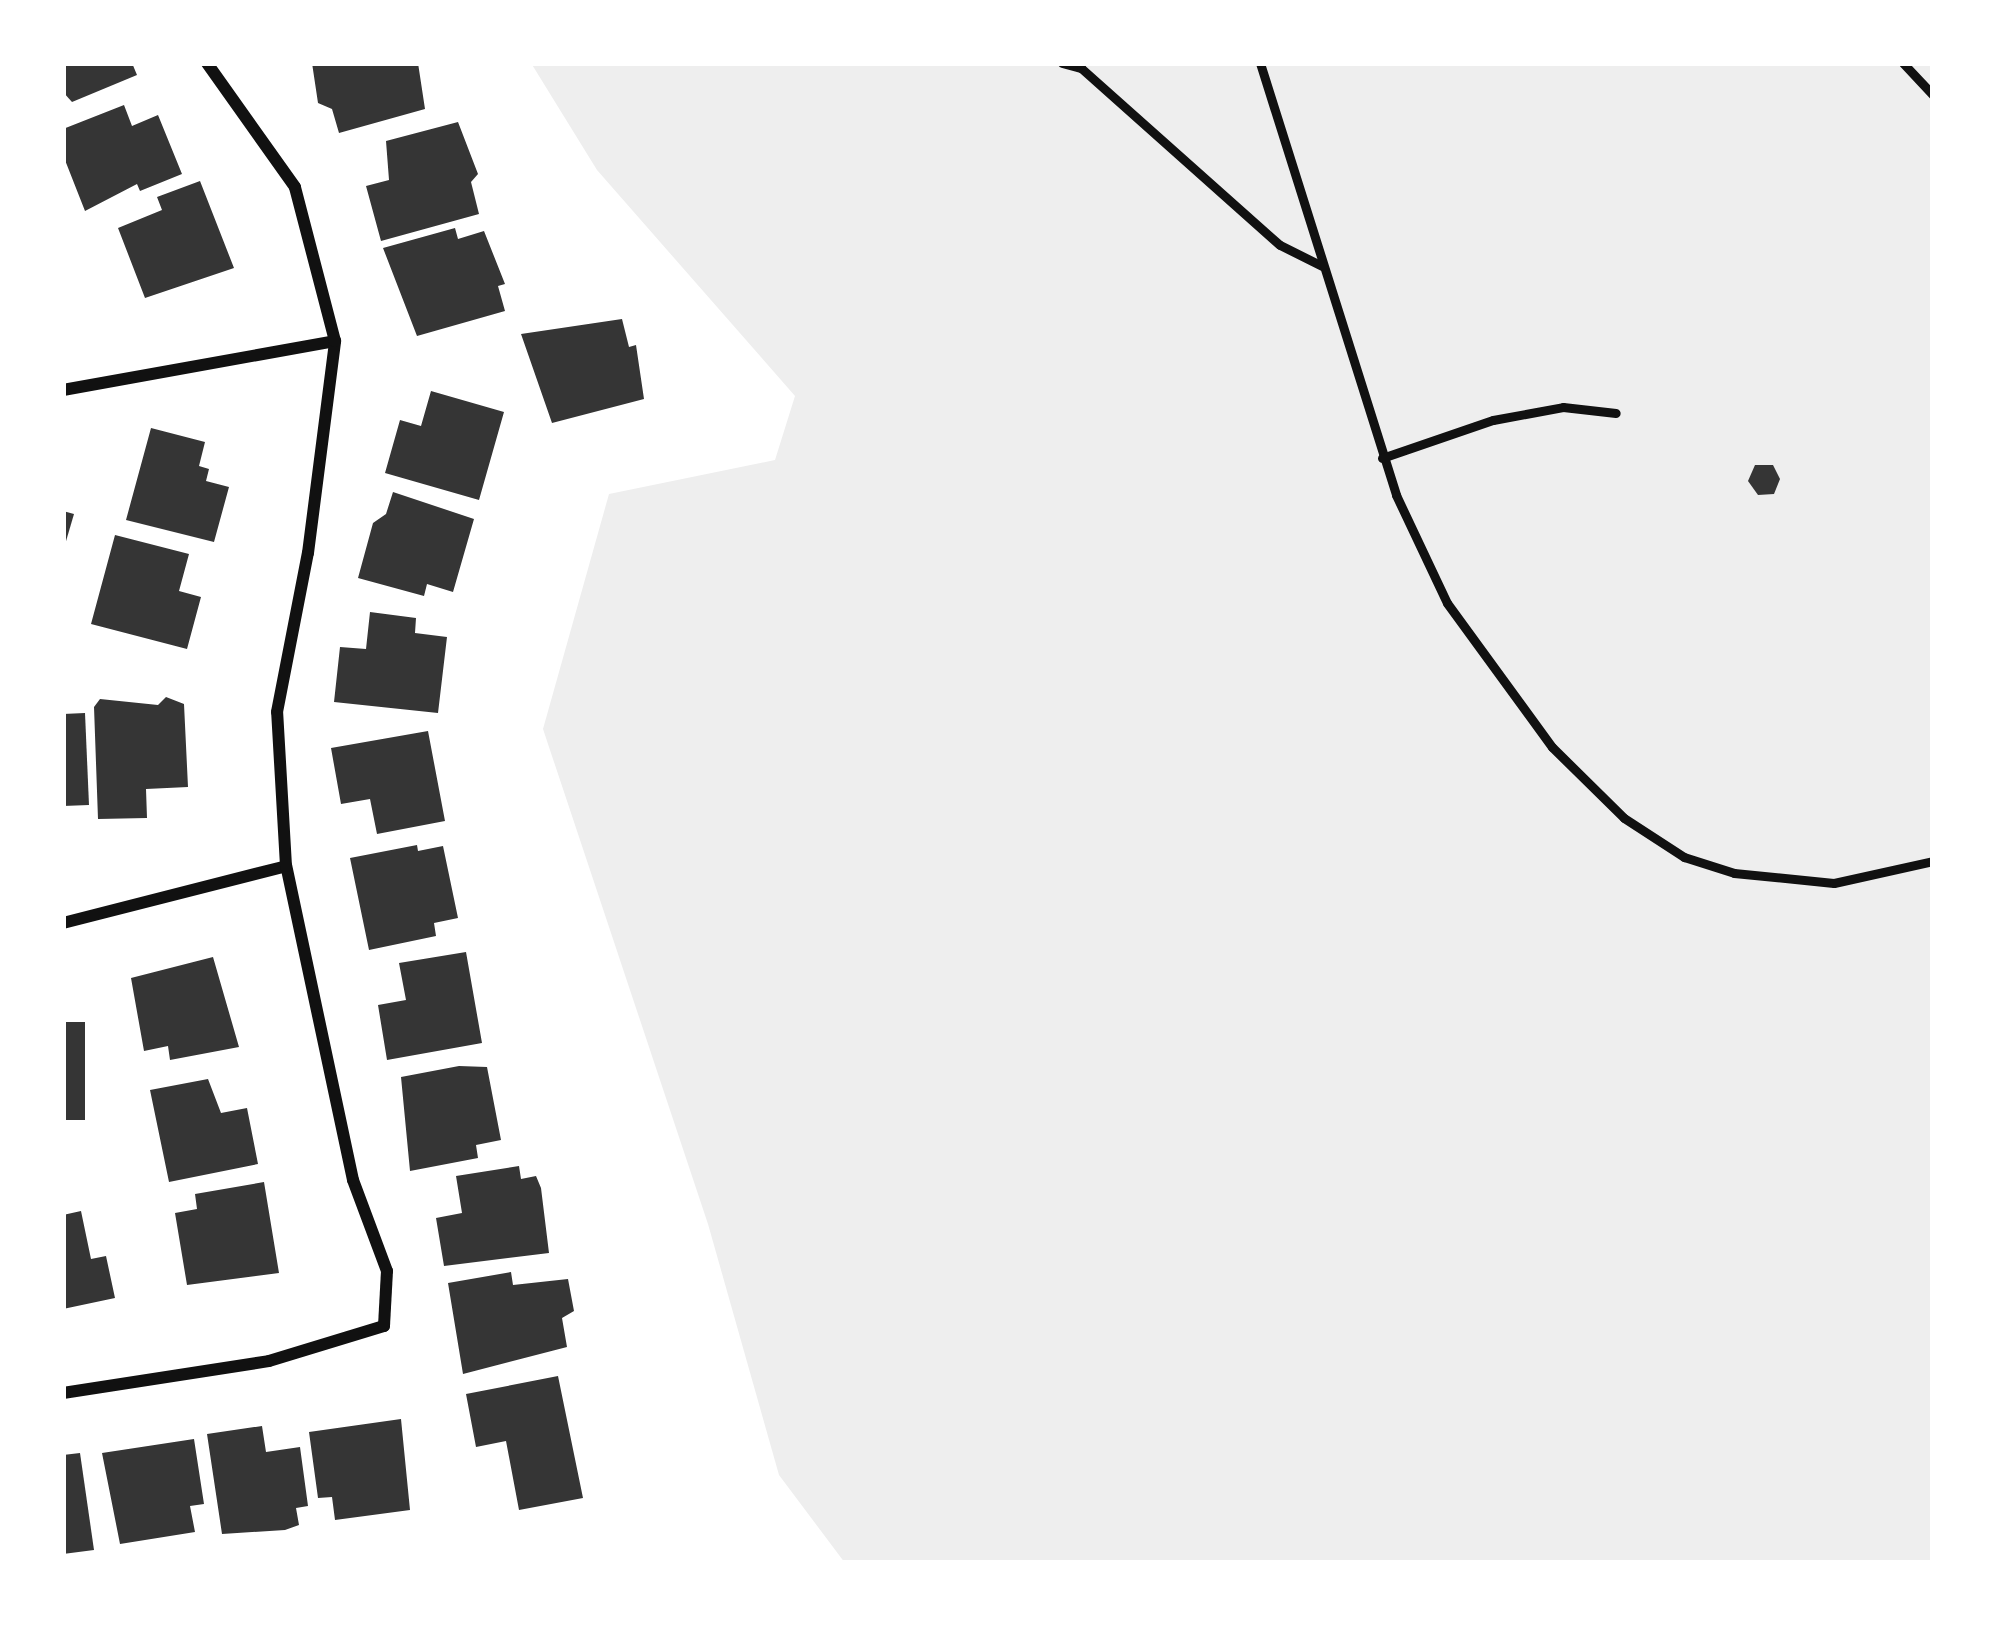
<!DOCTYPE html>
<html>
<head>
<meta charset="utf-8">
<style>
  body { margin:0 }
  #map { position:relative; width:1996px; height:1626px; overflow:hidden; background:#fff; font-family:Arial,sans-serif }
  div>[style] { position:absolute }
  [style*='--x'] { left:calc(var(--x)*1px); top:calc(var(--y)*1px); width:calc(var(--w)*1px); rotate:calc(var(--a)*1deg) }
  .green>* { inset:0; background:#eee }
  .building>* { inset:0; background:#353535; transform-origin:0 0 }
  .service>* { height:9px; margin:-4.5px; padding:0 4.5px; transform-origin:4.5px; border-radius:4.5px; background:#111 }
  .minor>* { height:12px; margin:-6px; padding:0 6px; transform-origin:6px; border-radius:6px; background:#111 }
  span { translate:-50% -50%; white-space:nowrap; text-align:center; line-height:1.15; -webkit-text-stroke:12px #fff; paint-order:stroke }
  .frame { position:absolute; inset:0; border:66px solid #fff; pointer-events:none }
</style>
</head>
<body>
<div id="map">
  <div class="green">
    <div style="clip-path:polygon(531px 63px,1933px 63px,1933px 1563px,845px 1563px,779px 1475px,708px 1224px,543px 729px,609px 494px,775px 460px,795px 396px,597px 170px)"></div>
  </div>
  <div class="building">
    <div style="clip-path:polygon(63px 63px,132px 63px,137px 75px,72px 102px,63px 92px)"></div>
    <div style="clip-path:polygon(312px 63px,418px 63px,425px 109px,339px 133px,332px 109px,318px 103px)"></div>
    <div style="clip-path:polygon(124px 105px,132px 126px,158px 115px,182px 174px,140px 191px,137px 184px,85px 211px,63px 155px,63px 129px)"></div>
    <div style="clip-path:polygon(458px 122px,478px 174px,471px 182px,479px 214px,381px 241px,366px 186px,389px 180px,386px 141px)"></div>
    <div style="clip-path:polygon(200px 181px,234px 268px,145px 298px,118px 228px,162px 210px,157px 197px)"></div>
    <div style="clip-path:polygon(455px 228px,458px 239px,484px 231px,505px 284px,498px 286px,505px 311px,417px 336px,383px 248px)"></div>
    <div style="clip-path:polygon(622px 319px,629px 347px,636px 345px,644px 399px,552px 423px,521px 334px)"></div>
    <div style="clip-path:polygon(431px 391px,504px 412px,479px 500px,385px 473px,400px 420px,421px 426px)"></div>
    <div style="clip-path:polygon(151px 428px,205px 442px,199px 466px,209px 469px,206px 481px,229px 487px,214px 542px,126px 520px)"></div>
    <div style="clip-path:polygon(1755px 465px,1773px 465px,1780px 479px,1774px 494px,1758px 495px,1748px 481px)"></div>
    <div style="clip-path:polygon(393px 492px,474px 519px,453px 592px,427px 584px,424px 596px,358px 578px,373px 523px,386px 514px)"></div>
    <div style="clip-path:polygon(63px 511px,74px 514px,64px 548px,63px 548px)"></div>
    <div style="clip-path:polygon(115px 535px,189px 554px,179px 591px,201px 597px,187px 649px,91px 624px)"></div>
    <div style="clip-path:polygon(370px 612px,416px 618px,415px 633px,447px 637px,438px 713px,334px 702px,340px 647px,366px 649px)"></div>
    <div style="clip-path:polygon(166px 697px,184px 704px,188px 787px,146px 789px,147px 818px,98px 819px,94px 707px,100px 699px,158px 705px)"></div>
    <div style="clip-path:polygon(85px 713px,89px 805px,63px 806px,63px 714px)"></div>
    <div style="clip-path:polygon(428px 731px,445px 821px,377px 834px,370px 799px,341px 804px,331px 748px)"></div>
    <div style="clip-path:polygon(417px 845px,418px 851px,443px 846px,458px 918px,434px 923px,436px 936px,369px 950px,350px 858px)"></div>
    <div style="clip-path:polygon(466px 952px,482px 1043px,387px 1060px,378px 1005px,406px 1000px,399px 963px)"></div>
    <div style="clip-path:polygon(213px 957px,239px 1047px,170px 1060px,168px 1046px,144px 1051px,131px 978px)"></div>
    <div style="left:63px;top:1022px;width:22px;height:98px"></div>
    <div style="clip-path:polygon(459px 1066px,487px 1067px,501px 1140px,476px 1145px,478px 1158px,410px 1171px,401px 1077px)"></div>
    <div style="clip-path:polygon(208px 1079px,221px 1113px,247px 1108px,258px 1164px,169px 1182px,150px 1090px)"></div>
    <div style="clip-path:polygon(519px 1166px,521px 1179px,536px 1176px,541px 1188px,549px 1253px,444px 1266px,436px 1218px,462px 1213px,456px 1176px)"></div>
    <div style="clip-path:polygon(264px 1182px,279px 1273px,187px 1285px,175px 1213px,197px 1209px,195px 1194px)"></div>
    <div style="clip-path:polygon(81px 1211px,91px 1259px,106px 1256px,115px 1298px,63px 1309px,63px 1215px)"></div>
    <div style="clip-path:polygon(511px 1272px,513px 1285px,568px 1279px,574px 1311px,562px 1318px,567px 1347px,463px 1374px,448px 1283px)"></div>
    <div style="clip-path:polygon(558px 1376px,583px 1498px,519px 1510px,506px 1441px,476px 1447px,466px 1394px)"></div>
    <div style="clip-path:polygon(401px 1419px,410px 1510px,335px 1520px,332px 1497px,318px 1498px,309px 1432px)"></div>
    <div style="clip-path:polygon(262px 1426px,266px 1452px,300px 1447px,308px 1506px,296px 1508px,299px 1525px,285px 1530px,222px 1534px,207px 1434px)"></div>
    <div style="clip-path:polygon(194px 1439px,204px 1504px,190px 1506px,195px 1532px,120px 1544px,102px 1453px)"></div>
    <div style="clip-path:polygon(80px 1453px,94px 1550px,63px 1554px,63px 1455px)"></div>
  </div>
  <div class="service">
    <div style="--x:1062;--y:63;--w:20;--a:15"></div>
    <div style="--x:1081;--y:68;--w:266;--a:41.7"></div>
    <div style="--x:1280;--y:245;--w:47;--a:26.6"></div>
    <div style="--x:1260;--y:63;--w:453;--a:72.5"></div>
    <div style="--x:1396;--y:495;--w:119;--a:64.7"></div>
    <div style="--x:1447;--y:603;--w:178;--a:53.9"></div>
    <div style="--x:1552;--y:747;--w:101;--a:44.6"></div>
    <div style="--x:1624;--y:818;--w:72;--a:33"></div>
    <div style="--x:1684;--y:857;--w:52;--a:17.7"></div>
    <div style="--x:1734;--y:873;--w:100;--a:5.7"></div>
    <div style="--x:1834;--y:883;--w:101;--a:-12.5"></div>
    <div style="--x:1903;--y:63;--w:44;--a:46.8"></div>
    <div style="--x:1382;--y:458;--w:117;--a:-18.9"></div>
    <div style="--x:1493;--y:420;--w:71;--a:-10.5"></div>
    <div style="--x:1563;--y:407;--w:53;--a:6.5"></div>
  </div>
  <div class="minor">
    <div style="--x:63;--y:390;--w:276;--a:-10.2"></div>
    <div style="--x:63;--y:923;--w:230;--a:-14.3"></div>
    <div style="--x:63;--y:1393;--w:208;--a:-8.8"></div>
    <div style="--x:269;--y:1361;--w:120;--a:-16.9"></div>
    <div style="--x:384;--y:1326;--w:55;--a:-86.9"></div>
    <div style="--x:387;--y:1271;--w:97;--a:-110.5"></div>
    <div style="--x:353;--y:1180;--w:321;--a:-102"></div>
    <div style="--x:286;--y:866;--w:154;--a:-93.3"></div>
    <div style="--x:277;--y:712;--w:162;--a:-79"></div>
    <div style="--x:308;--y:553;--w:214;--a:-82.7"></div>
    <div style="--x:335;--y:341;--w:159;--a:-104.6"></div>
    <div style="--x:295;--y:187;--w:152;--a:-125.4"></div>
  </div>
  <div class="frame"></div>
</div>
</body>
</html>
